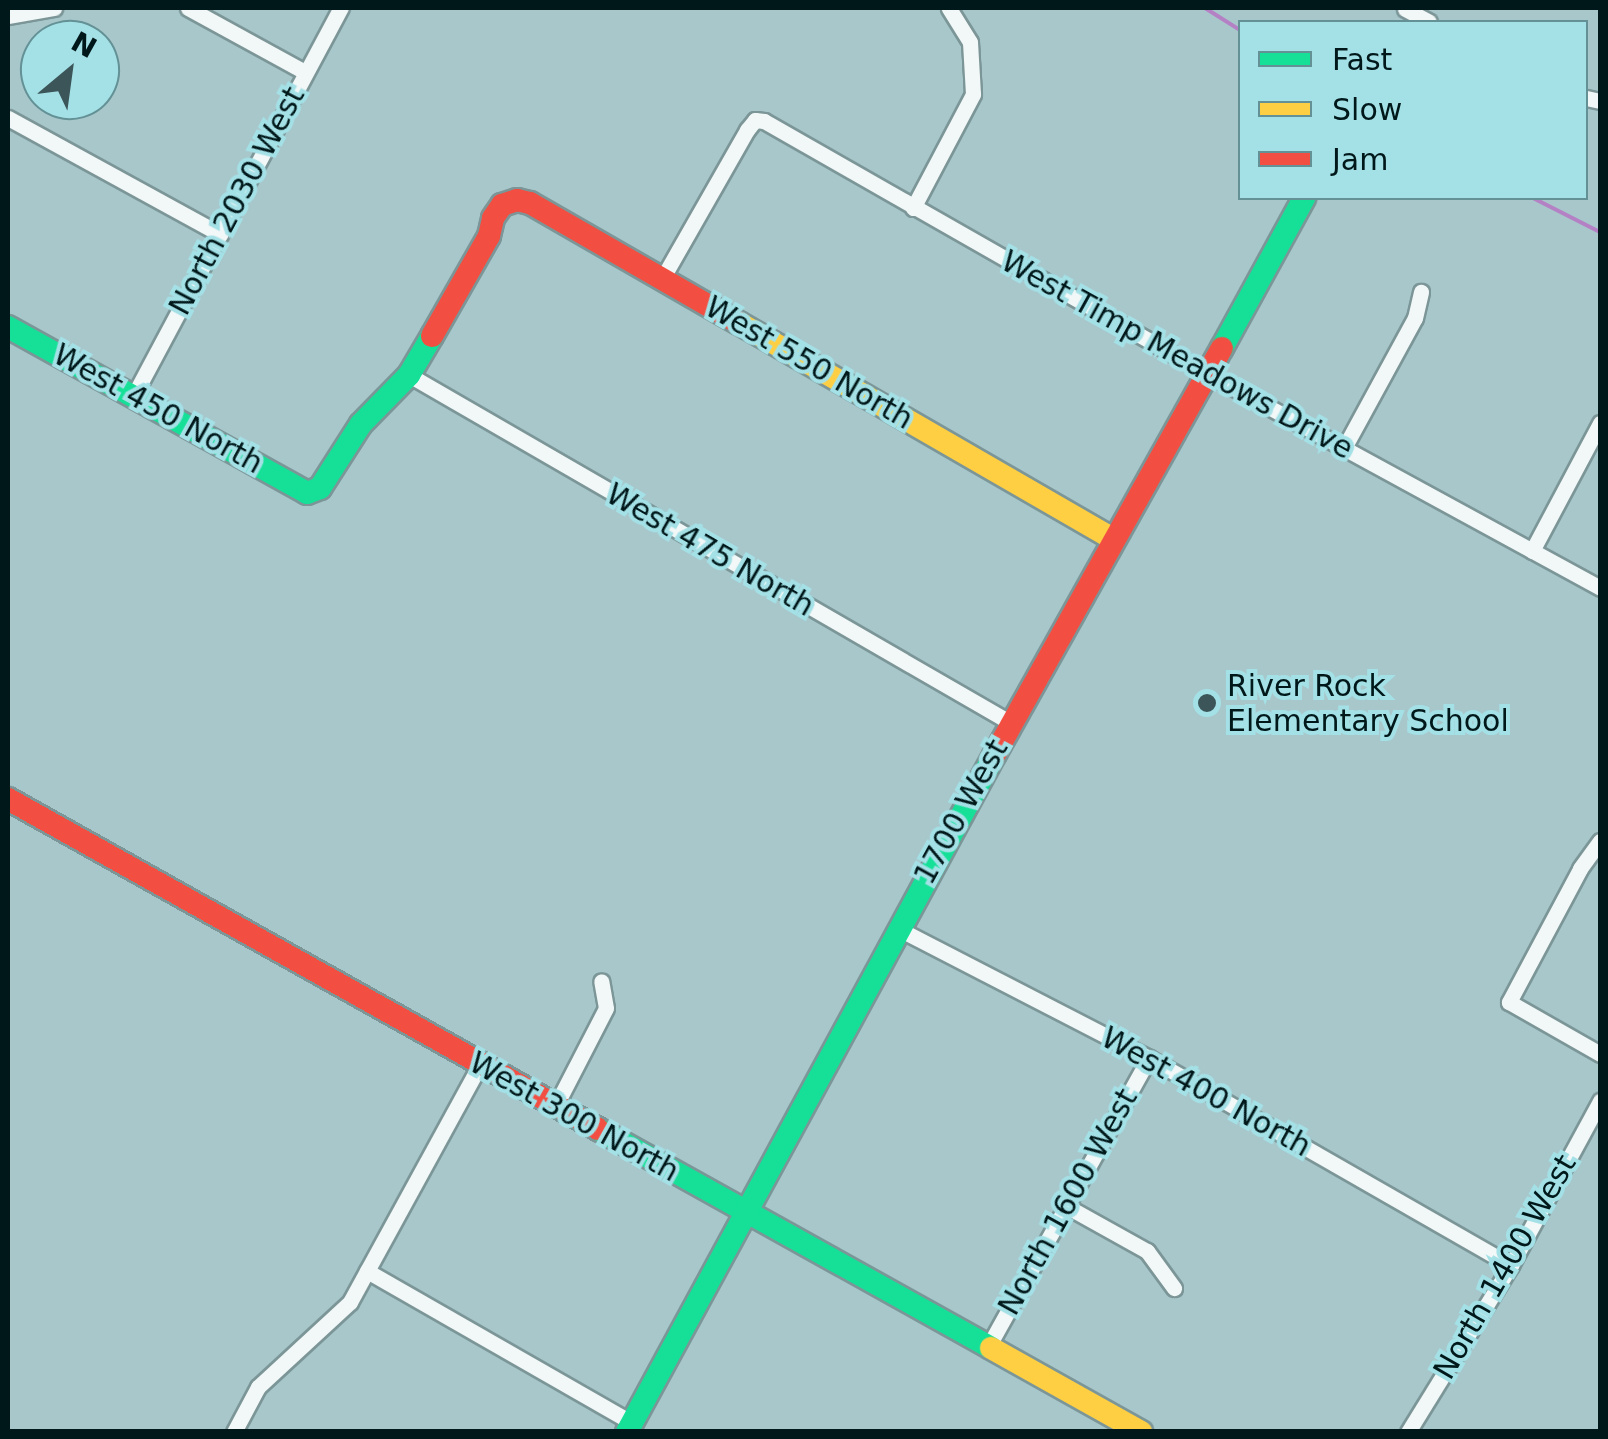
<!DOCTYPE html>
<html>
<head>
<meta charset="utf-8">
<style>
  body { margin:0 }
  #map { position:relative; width:1608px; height:1439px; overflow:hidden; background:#a7c7cb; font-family:"DejaVu Sans",sans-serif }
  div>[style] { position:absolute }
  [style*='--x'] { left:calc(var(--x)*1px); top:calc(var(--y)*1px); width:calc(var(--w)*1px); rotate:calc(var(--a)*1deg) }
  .stream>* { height:4px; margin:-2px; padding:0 2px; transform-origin:2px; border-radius:2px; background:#b481c5 }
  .roads { filter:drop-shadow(2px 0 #7c9698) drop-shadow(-2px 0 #7c9698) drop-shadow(0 2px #7c9698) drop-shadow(0 -2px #7c9698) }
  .street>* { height:15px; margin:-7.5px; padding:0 7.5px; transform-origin:7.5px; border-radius:7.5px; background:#f2f7f7 }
  .fast>* { height:22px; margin:-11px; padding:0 11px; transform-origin:11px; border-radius:11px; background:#16e098 }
  .slow>* { height:22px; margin:-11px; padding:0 11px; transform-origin:11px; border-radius:11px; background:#ffcf43 }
  .jam>* { height:22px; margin:-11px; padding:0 11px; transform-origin:11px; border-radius:11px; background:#f24e42 }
  .dots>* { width:28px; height:28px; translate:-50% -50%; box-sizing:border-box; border:5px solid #a4e1e7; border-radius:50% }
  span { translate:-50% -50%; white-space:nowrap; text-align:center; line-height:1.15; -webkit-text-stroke:8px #a4e1e7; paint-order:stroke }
  .street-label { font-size:30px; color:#01181a }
  .poi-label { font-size:30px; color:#01181a }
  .left { translate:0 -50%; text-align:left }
  .frame { position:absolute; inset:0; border:10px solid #01181a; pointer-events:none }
  .legend { position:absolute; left:1238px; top:20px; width:350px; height:180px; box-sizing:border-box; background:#a4e1e7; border:2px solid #639195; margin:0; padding:12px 18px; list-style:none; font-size:30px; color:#01181a }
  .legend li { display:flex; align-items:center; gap:20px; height:50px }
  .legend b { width:50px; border:2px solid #639195 }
  .north { position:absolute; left:20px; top:20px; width:100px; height:100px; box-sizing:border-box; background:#a4e1e7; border:2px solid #639195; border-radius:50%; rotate:29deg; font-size:28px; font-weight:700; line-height:40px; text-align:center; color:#01181a }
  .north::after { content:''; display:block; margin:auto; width:35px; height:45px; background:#3b5558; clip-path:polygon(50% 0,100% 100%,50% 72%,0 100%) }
</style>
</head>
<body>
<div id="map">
  <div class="stream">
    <div style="--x:1205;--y:8;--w:41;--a:32.2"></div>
    <div style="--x:1533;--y:198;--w:75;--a:26.9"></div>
  </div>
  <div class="roads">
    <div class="street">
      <div style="--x:188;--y:8;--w:133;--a:28.7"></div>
      <div style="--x:1405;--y:9;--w:27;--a:28"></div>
      <div style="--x:8;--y:16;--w:47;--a:-9.9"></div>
      <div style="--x:1586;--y:98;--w:14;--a:12"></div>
      <div style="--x:8;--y:118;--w:242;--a:28.7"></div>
      <div style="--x:913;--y:208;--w:129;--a:-62.2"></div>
      <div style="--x:973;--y:94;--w:52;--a:-93.3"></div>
      <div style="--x:970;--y:42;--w:40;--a:-122"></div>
      <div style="--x:662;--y:279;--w:172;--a:-60.3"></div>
      <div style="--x:747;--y:130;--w:13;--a:-51"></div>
      <div style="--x:755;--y:120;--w:9;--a:6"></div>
      <div style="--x:764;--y:121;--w:511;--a:29.68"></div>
      <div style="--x:1208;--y:374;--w:447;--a:28.6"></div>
      <div style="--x:409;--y:375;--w:695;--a:30.03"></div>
      <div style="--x:134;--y:395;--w:439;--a:-61.9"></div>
      <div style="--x:1344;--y:448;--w:148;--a:-61.4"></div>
      <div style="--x:1415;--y:318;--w:27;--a:-77"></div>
      <div style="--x:1532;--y:551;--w:145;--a:-62"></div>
      <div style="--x:1600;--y:841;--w:34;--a:126"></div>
      <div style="--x:1580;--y:869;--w:151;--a:118.1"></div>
      <div style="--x:1509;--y:1002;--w:105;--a:29.7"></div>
      <div style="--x:897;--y:928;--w:284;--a:27.3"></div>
      <div style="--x:1149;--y:1058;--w:417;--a:29.8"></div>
      <div style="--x:555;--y:1107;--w:111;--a:-62.7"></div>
      <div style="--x:606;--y:1008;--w:27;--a:-100"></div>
      <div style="--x:1066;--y:1206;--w:93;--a:29.1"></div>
      <div style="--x:1147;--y:1251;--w:46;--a:53.9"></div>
      <div style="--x:367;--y:1271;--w:304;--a:29.8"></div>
      <div style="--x:988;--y:1347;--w:331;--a:-60.9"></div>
      <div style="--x:234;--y:1432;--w:51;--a:-61.9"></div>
      <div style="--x:258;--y:1387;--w:125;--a:-42.7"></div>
      <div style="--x:350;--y:1302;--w:270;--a:-61.3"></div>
      <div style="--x:1408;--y:1432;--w:196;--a:-58.3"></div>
      <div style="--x:1511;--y:1265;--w:187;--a:-61.5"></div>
    </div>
    <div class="fast">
      <div style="--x:8;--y:327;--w:342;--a:29"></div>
      <div style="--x:307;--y:493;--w:14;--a:-21"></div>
      <div style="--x:320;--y:488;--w:76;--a:-57.4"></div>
      <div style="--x:361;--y:424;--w:69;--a:-45.6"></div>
      <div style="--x:409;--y:375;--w:45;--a:-59.5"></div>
      <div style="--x:1222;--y:348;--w:171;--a:-61.3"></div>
      <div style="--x:598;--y:1129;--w:450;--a:29.1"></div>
      <div style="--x:627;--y:1432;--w:771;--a:-61.51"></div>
    </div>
    <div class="slow">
      <div style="--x:739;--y:323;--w:432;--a:30"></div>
      <div style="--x:991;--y:1348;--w:172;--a:29.2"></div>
    </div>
    <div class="jam">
      <div style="--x:432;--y:336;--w:115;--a:-60.3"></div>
      <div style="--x:489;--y:236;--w:18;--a:-77"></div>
      <div style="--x:493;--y:218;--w:16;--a:-55"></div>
      <div style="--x:502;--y:205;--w:16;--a:-18"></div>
      <div style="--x:517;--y:200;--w:13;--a:13"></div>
      <div style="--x:530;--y:203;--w:241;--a:29.9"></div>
      <div style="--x:995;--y:754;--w:465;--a:-60.8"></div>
      <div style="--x:8;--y:799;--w:676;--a:29.22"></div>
    </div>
  </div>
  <div class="dots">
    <div style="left:1207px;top:703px;background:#3b5558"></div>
  </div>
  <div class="street-label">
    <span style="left:237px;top:201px;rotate:-62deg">North 2030 West</span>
    <span style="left:1177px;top:355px;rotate:29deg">West Timp Meadows Drive</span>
    <span style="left:809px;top:363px;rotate:30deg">West 550 North</span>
    <span style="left:158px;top:409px;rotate:29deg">West 450 North</span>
    <span style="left:710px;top:550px;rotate:30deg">West 475 North</span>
    <span style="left:961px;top:812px;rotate:-61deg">1700 West</span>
    <span style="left:1206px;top:1092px;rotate:29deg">West 400 North</span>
    <span style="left:574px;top:1117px;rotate:29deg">West 300 North</span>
    <span style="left:1068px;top:1202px;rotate:-61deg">North 1600 West</span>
    <span style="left:1505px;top:1267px;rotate:-60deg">North 1400 West</span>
  </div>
  <div class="poi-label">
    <span class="left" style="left:1227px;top:703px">River Rock<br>Elementary School</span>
  </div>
  <div class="frame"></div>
  <ul class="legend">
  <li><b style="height:12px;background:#16e098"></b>Fast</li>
  <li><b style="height:12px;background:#ffcf43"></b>Slow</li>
  <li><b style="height:12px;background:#f24e42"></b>Jam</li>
  </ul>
  <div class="north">N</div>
</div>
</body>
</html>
